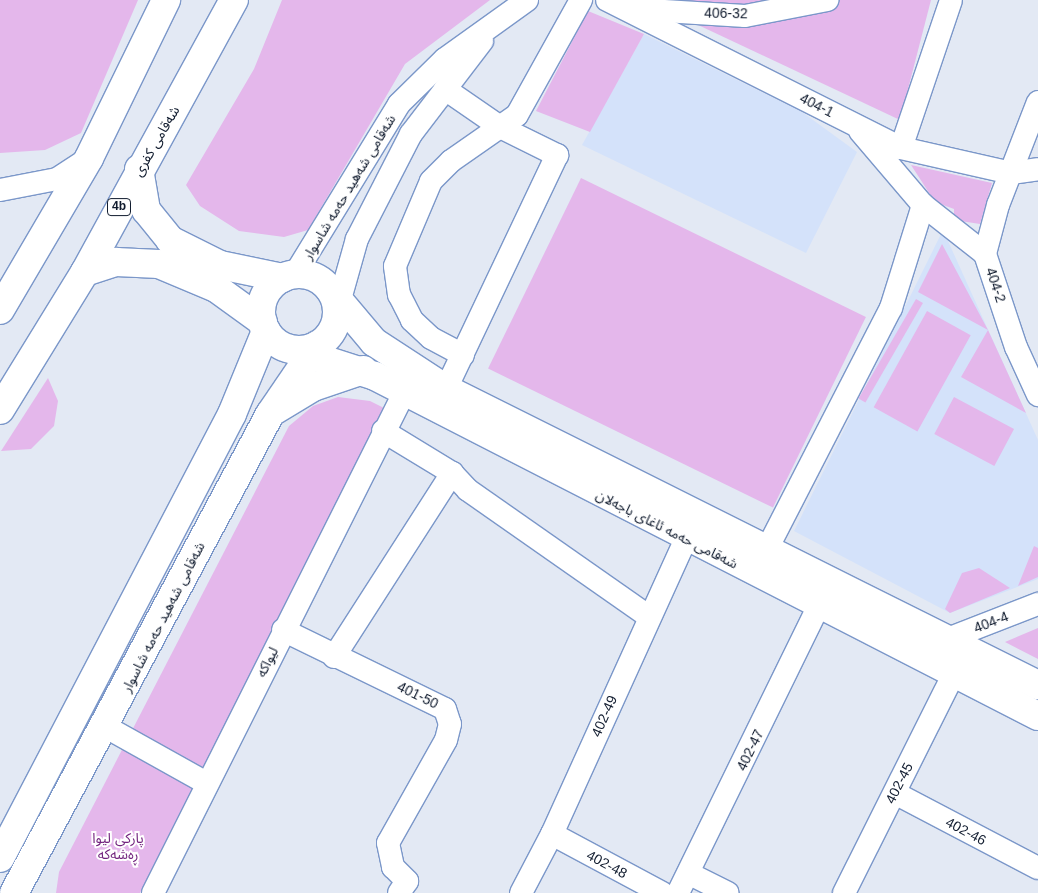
<!DOCTYPE html>
<html>
<head>
<meta charset="utf-8">
<style>
  body { margin:0 }
  #map { position:relative; width:1038px; height:893px; overflow:hidden; background:#e3e9f4; font-family:Helvetica,"Noto Sans Arabic",sans-serif }
  div>[style] { position:absolute }
  [style*='--x'] { left:calc(var(--x)*1px); top:calc(var(--y)*1px); width:calc(var(--w)*1px); rotate:calc(var(--a)*1deg) }
  .built>* { inset:0; background:#d4e2fa }
  .green>* { inset:0; background:#e4b7eb; transform-origin:0 0 }
  .roads { filter:drop-shadow(1px 0 #7b97c9) drop-shadow(-1px 0 #7b97c9) drop-shadow(0 1px #7b97c9) drop-shadow(0 -1px #7b97c9) }
  .minor>* { height:22px; margin:-11px; padding:0 11px; transform-origin:11px; border-radius:11px; background:#fff }
  .major>* { height:28px; margin:-14px; padding:0 14px; transform-origin:14px; border-radius:14px; background:#fff }
  .major>.ring { margin:-14px; padding:0; box-sizing:content-box; background:none; border:28px solid #fff; border-radius:50% }
  .highway>* { height:28px; margin:-14px; padding:0 14px; transform-origin:14px; border-radius:14px; background:#fff }
  span { translate:-50% -50%; white-space:nowrap; text-align:center; line-height:1.15; -webkit-text-stroke:4px #fff; paint-order:stroke }
  .shield-label span { padding:1px 4px; background:#fff; border:1px solid; border-radius:4px; -webkit-text-stroke-width:0 }
  .shield-label { font-size:12px; color:#101b2e; font-weight:700 }
  .street-label { font-size:14px; color:#101b2e }
  .park-label { font-size:14px; color:#72247e }
</style>
</head>
<body>
<div id="map">
  <div class="built">
    <div style="clip-path:polygon(644px 34px,802px 112px,857px 152px,806px 253px,582px 145px)"></div>
    <div style="clip-path:polygon(943px 230px,1038px 440px,1038px 579px,950px 613px,794px 531px)"></div>
  </div>
  <div class="green">
    <div style="clip-path:polygon(0 0,138px 0,81px 133px,45px 150px,0 153px)"></div>
    <div style="clip-path:polygon(282px 0,490px 0,405px 64px,308px 230px,284px 237px,239px 231px,200px 206px,186px 185px,254px 69px)"></div>
    <div style="clip-path:polygon(645px 0,931px 0,900px 120px)"></div>
    <div style="clip-path:polygon(588px 11px,644px 34px,590px 132px,536px 111px)"></div>
    <div style="clip-path:polygon(911px 165px,992px 183px,980px 224px,954px 220px,954px 209px,935px 202px)"></div>
    <div style="left:581px;top:178px;width:317px;height:212px;rotate:26deg"></div>
    <div style="clip-path:polygon(942px 244px,988px 330px,1026px 413px,961px 377px,988px 330px,918px 292px)"></div>
    <div style="left:916px;top:299px;width:8px;height:115px;rotate:30deg"></div>
    <div style="left:927px;top:311px;width:50px;height:110px;rotate:29deg"></div>
    <div style="clip-path:polygon(48px 378px,58px 401px,54px 426px,31px 449px,1px 451px)"></div>
    <div style="clip-path:polygon(338px 397px,370px 401px,384px 408px,140px 893px,56px 893px,59px 872px,289px 426px,313px 406px)"></div>
    <div style="left:954px;top:397px;width:68px;height:42px;rotate:28deg"></div>
    <div style="clip-path:polygon(1034px 546px,1038px 548px,1038px 577px,1018px 586px)"></div>
    <div style="clip-path:polygon(979px 568px,1010px 588px,950px 613px,945px 609px,962px 573px)"></div>
    <div style="clip-path:polygon(1038px 628px,1038px 659px,1005px 642px)"></div>
  </div>
  <div class="roads">
    <div class="minor">
      <div style="--x:607;--y:0;--w:329;--a:26.7"></div>
      <div style="--x:901;--y:148;--w:113;--a:12.8"></div>
      <div style="--x:1011;--y:173;--w:27;--a:-8"></div>
      <div style="--x:632;--y:9;--w:113;--a:3.5"></div>
      <div style="--x:745;--y:16;--w:84;--a:-11"></div>
      <div style="--x:445;--y:89;--w:67;--a:34.6"></div>
      <div style="--x:500;--y:127;--w:64;--a:26.2"></div>
      <div style="--x:557;--y:155;--w:259;--a:115.4"></div>
      <div style="--x:1038;--y:102;--w:110;--a:111.2"></div>
      <div style="--x:998;--y:205;--w:51;--a:104.9"></div>
      <div style="--x:985;--y:254;--w:98;--a:71.6"></div>
      <div style="--x:1016;--y:347;--w:53;--a:65.4"></div>
      <div style="--x:860;--y:131;--w:97;--a:49.6"></div>
      <div style="--x:923;--y:205;--w:79;--a:38.3"></div>
      <div style="--x:901;--y:148;--w:156;--a:-71.3"></div>
      <div style="--x:0;--y:190;--w:58;--a:-10.9"></div>
      <div style="--x:57;--y:179;--w:37;--a:-33"></div>
      <div style="--x:295;--y:274;--w:199;--a:-58.5"></div>
      <div style="--x:399;--y:104;--w:64;--a:-44.4"></div>
      <div style="--x:445;--y:59;--w:101;--a:-35.7"></div>
      <div style="--x:337;--y:310;--w:74;--a:-74.3"></div>
      <div style="--x:357;--y:239;--w:118;--a:-62.8"></div>
      <div style="--x:411;--y:134;--w:117;--a:-52.6"></div>
      <div style="--x:463;--y:355;--w:36;--a:-152"></div>
      <div style="--x:431;--y:338;--w:26;--a:-137"></div>
      <div style="--x:412;--y:320;--w:28;--a:-117"></div>
      <div style="--x:399;--y:295;--w:29;--a:-98"></div>
      <div style="--x:395;--y:266;--w:92;--a:-67"></div>
      <div style="--x:431;--y:181;--w:28;--a:-45"></div>
      <div style="--x:451;--y:161;--w:80;--a:-34.9"></div>
      <div style="--x:517;--y:115;--w:132;--a:-60.9"></div>
      <div style="--x:383;--y:431;--w:81;--a:31.3"></div>
      <div style="--x:452;--y:473;--w:23;--a:47"></div>
      <div style="--x:468;--y:490;--w:220;--a:35"></div>
      <div style="--x:766;--y:551;--w:273;--a:-62.8"></div>
      <div style="--x:891;--y:308;--w:108;--a:-72.7"></div>
      <div style="--x:283;--y:630;--w:180;--a:26"></div>
      <div style="--x:445;--y:709;--w:16;--a:72"></div>
      <div style="--x:450;--y:724;--w:16;--a:104"></div>
      <div style="--x:446;--y:740;--w:118;--a:119.4"></div>
      <div style="--x:388;--y:843;--w:25;--a:78"></div>
      <div style="--x:393;--y:867;--w:20;--a:45"></div>
      <div style="--x:407;--y:881;--w:14;--a:124"></div>
      <div style="--x:945;--y:640;--w:100;--a:-21.2"></div>
      <div style="--x:334;--y:657;--w:219;--a:-57.3"></div>
      <div style="--x:106;--y:727;--w:115;--a:29.2"></div>
      <div style="--x:895;--y:793;--w:161;--a:27.7"></div>
      <div style="--x:552;--y:834;--w:125;--a:28.2"></div>
      <div style="--x:690;--y:874;--w:42;--a:26.6"></div>
      <div style="--x:153;--y:893;--w:559;--a:-63.34"></div>
      <div style="--x:521;--y:893;--w:67;--a:-62.3"></div>
      <div style="--x:552;--y:834;--w:325;--a:-65.6"></div>
      <div style="--x:678;--y:893;--w:321;--a:-63.9"></div>
      <div style="--x:844;--y:893;--w:246;--a:-63.4"></div>
    </div>
    <div class="major">
      <div style="--x:139;--y:169;--w:42;--a:80.3"></div>
      <div style="--x:146;--y:210;--w:38;--a:51"></div>
      <div style="--x:170;--y:240;--w:56;--a:26.6"></div>
      <div style="--x:220;--y:265;--w:64;--a:11.7"></div>
      <div style="--x:85;--y:272;--w:33;--a:-18"></div>
      <div style="--x:116;--y:262;--w:43;--a:2.7"></div>
      <div style="--x:159;--y:264;--w:62;--a:22.8"></div>
      <div style="--x:216;--y:288;--w:58;--a:35.9"></div>
      <div class="ring" style="left:261px;top:274px;width:48px;height:48px"></div>
      <div style="--x:331;--y:291;--w:67;--a:49.9"></div>
      <div style="--x:374;--y:342;--w:86;--a:33.1"></div>
      <div style="--x:446;--y:389;--w:662;--a:26.57"></div>
      <div style="--x:294;--y:350;--w:85;--a:17.8"></div>
      <div style="--x:375;--y:376;--w:745;--a:27.15"></div>
      <div style="--x:275;--y:410;--w:44;--a:-31.2"></div>
      <div style="--x:313;--y:387;--w:53;--a:-18.8"></div>
      <div style="--x:0;--y:858;--w:501;--a:-62.41"></div>
      <div style="--x:232;--y:414;--w:90;--a:-67.7"></div>
      <div style="--x:14;--y:893;--w:543;--a:-61.88"></div>
      <div style="--x:270;--y:414;--w:83;--a:-55.7"></div>
    </div>
    <div class="highway">
      <div style="--x:0;--y:310;--w:176;--a:-59.6"></div>
      <div style="--x:89;--y:158;--w:176;--a:-64"></div>
      <div style="--x:0;--y:410;--w:162;--a:-58.4"></div>
      <div style="--x:85;--y:272;--w:310;--a:-61.3"></div>
    </div>
  </div>
  <div class="shield-label">
    <span style="left:119px;top:207px">4b</span>
  </div>
  <div class="street-label">
    <span style="left:726px;top:13px;rotate:1deg">406-32</span>
    <span style="left:817px;top:105px;rotate:27deg">404-1</span>
    <span style="left:156px;top:141px;rotate:-60deg">شەقامی کفری</span>
    <span style="left:349px;top:187px;rotate:-59deg">شەقامی شەهید حەمە شاسوار</span>
    <span style="left:996px;top:285px;rotate:72deg">404-2</span>
    <span style="left:667px;top:529px;rotate:27deg">شەقامی حەمە ئاغای باجەلان</span>
    <span style="left:163px;top:617px;rotate:-63deg">شەقامی شەهید حەمە شاسوار</span>
    <span style="left:991px;top:622px;rotate:-21deg">404-4</span>
    <span style="left:267px;top:662px;rotate:-63deg">لیواکە</span>
    <span style="left:418px;top:695px;rotate:26deg">401-50</span>
    <span style="left:604px;top:716px;rotate:-66deg">402-49</span>
    <span style="left:750px;top:750px;rotate:-64deg">402-47</span>
    <span style="left:899px;top:783px;rotate:-63deg">402-45</span>
    <span style="left:966px;top:831px;rotate:28deg">402-46</span>
    <span style="left:607px;top:864px;rotate:28deg">402-48</span>
  </div>
  <div class="park-label">
    <span style="left:118px;top:846px">پارکی لیوا<br>ڕەشەکە</span>
  </div>
</div>
</body>
</html>
